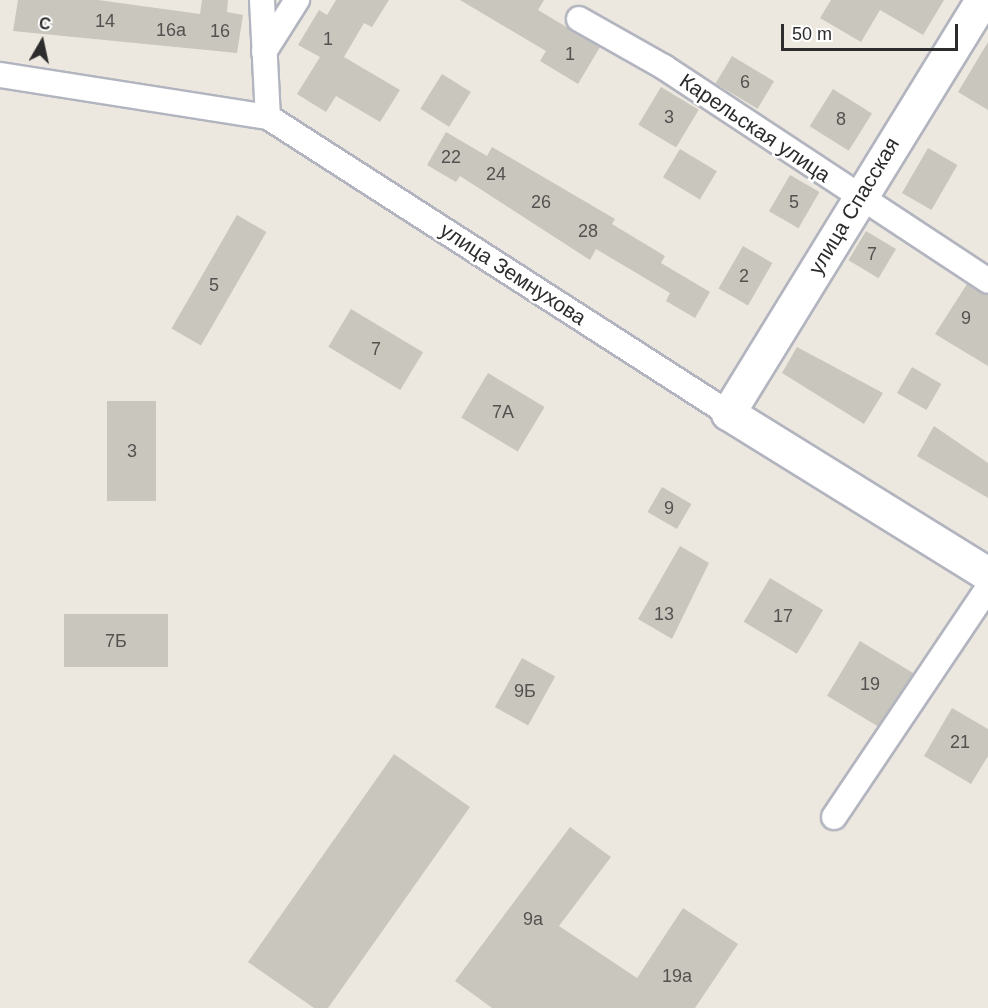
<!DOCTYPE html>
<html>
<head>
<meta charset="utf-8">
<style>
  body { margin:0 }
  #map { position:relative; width:988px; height:1008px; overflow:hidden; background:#ede8df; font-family:Helvetica,sans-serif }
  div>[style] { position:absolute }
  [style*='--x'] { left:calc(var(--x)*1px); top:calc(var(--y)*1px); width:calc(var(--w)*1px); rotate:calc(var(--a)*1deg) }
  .building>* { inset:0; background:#c9c6bd; transform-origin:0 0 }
  .roads { filter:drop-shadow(2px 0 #b2b5bf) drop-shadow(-2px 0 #b2b5bf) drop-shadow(0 2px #b2b5bf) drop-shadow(0 -2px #b2b5bf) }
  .street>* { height:24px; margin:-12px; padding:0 12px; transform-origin:12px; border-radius:12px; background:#fff }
  .secondary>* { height:33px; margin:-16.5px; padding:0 16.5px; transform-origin:16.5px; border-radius:16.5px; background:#fff }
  span { translate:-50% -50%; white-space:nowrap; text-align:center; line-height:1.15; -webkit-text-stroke:5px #fff; paint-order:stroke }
  .number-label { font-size:18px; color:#535250 }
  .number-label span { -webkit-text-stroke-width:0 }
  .street-label { font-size:21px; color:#2c2c2c }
  .north { position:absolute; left:12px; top:12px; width:60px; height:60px; -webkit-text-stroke:4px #fff; paint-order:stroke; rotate:9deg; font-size:16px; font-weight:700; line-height:24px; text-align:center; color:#2c2c2c }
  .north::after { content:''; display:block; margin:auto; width:21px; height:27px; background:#2c2c2c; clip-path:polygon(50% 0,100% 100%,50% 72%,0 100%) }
  .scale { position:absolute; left:781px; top:24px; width:177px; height:27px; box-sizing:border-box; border:3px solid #2c2c2c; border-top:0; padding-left:8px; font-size:18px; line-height:21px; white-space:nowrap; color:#2c2c2c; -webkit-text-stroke:4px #fff; paint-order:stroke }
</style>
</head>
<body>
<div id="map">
  <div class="building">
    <div style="clip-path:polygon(18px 0,98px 0,200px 14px,202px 0,228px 0,227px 12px,243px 15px,237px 53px,13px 31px)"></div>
    <div style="clip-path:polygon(336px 0,389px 0,372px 27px,364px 23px,344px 57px,400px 90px,380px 122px,336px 96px,326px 112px,297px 94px,320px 57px,298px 45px,319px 10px,327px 15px)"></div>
    <div style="clip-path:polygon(460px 0,544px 0,538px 10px,600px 47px,578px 84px,540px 61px,546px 51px)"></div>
    <div style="clip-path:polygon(831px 0,944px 0,923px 35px,880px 10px,861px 42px,820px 18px)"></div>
    <div style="clip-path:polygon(988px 42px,988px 110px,958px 92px)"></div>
    <div style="left:732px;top:56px;width:49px;height:32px;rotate:31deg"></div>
    <div style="left:442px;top:74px;width:34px;height:41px;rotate:32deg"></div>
    <div style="left:661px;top:87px;width:44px;height:44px;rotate:31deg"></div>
    <div style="left:833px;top:89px;width:46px;height:44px;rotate:32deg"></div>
    <div style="clip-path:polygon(446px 132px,487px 156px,492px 147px,615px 219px,612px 224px,665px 256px,661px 263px,710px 292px,695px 318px,666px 301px,670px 293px,596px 249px,590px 260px,460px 176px,456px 182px,427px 165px)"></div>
    <div style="left:928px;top:148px;width:34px;height:52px;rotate:30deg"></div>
    <div style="left:680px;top:149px;width:43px;height:33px;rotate:31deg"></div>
    <div style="left:790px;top:175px;width:34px;height:42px;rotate:30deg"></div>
    <div style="left:237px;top:215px;width:34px;height:131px;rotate:30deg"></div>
    <div style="left:866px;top:231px;width:35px;height:34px;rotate:31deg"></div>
    <div style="left:743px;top:246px;width:34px;height:49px;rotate:30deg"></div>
    <div style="clip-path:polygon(967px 284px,988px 295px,988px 366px,935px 334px)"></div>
    <div style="left:351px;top:309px;width:84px;height:44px;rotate:31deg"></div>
    <div style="clip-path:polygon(797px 347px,883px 393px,864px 424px,782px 373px)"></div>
    <div style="left:912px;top:367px;width:34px;height:30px;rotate:30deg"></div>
    <div style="left:488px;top:373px;width:66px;height:52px;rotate:31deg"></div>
    <div style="left:107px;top:401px;width:49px;height:100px"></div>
    <div style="clip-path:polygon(934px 426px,988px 463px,988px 498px,917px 456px)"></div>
    <div style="left:662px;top:487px;width:34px;height:29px;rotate:30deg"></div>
    <div style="clip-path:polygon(680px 546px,709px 563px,672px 639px,638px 619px)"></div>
    <div style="left:770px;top:578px;width:62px;height:51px;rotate:31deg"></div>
    <div style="left:64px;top:614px;width:104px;height:53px"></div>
    <div style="left:860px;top:641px;width:62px;height:64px;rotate:31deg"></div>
    <div style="left:522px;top:658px;width:38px;height:56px;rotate:29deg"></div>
    <div style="clip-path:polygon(952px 708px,988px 729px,988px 756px,971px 784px,924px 756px)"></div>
    <div style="clip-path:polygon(394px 754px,470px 807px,328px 1008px,314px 1008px,248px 962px)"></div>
    <div style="clip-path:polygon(570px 827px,611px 857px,559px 926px,637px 978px,683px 908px,738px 944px,695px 1008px,492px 1008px,455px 981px)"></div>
  </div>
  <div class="roads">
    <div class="street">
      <div style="--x:262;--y:0;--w:117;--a:87.1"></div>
      <div style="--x:579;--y:19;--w:98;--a:29.5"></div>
      <div style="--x:664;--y:67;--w:388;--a:33.4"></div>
      <div style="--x:264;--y:52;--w:62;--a:-57.6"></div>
      <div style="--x:0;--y:75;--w:271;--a:8.9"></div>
      <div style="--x:268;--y:117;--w:547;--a:32.76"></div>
      <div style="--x:834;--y:817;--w:276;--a:-56.1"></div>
    </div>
    <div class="secondary">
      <div style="--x:982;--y:0;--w:485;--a:121.6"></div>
      <div style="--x:728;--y:413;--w:306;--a:31.8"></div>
    </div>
  </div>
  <div class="number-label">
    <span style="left:105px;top:21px">14</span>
    <span style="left:171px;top:30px">16а</span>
    <span style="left:220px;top:31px">16</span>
    <span style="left:328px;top:39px">1</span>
    <span style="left:570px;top:54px">1</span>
    <span style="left:745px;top:82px">6</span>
    <span style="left:669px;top:117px">3</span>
    <span style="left:841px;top:119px">8</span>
    <span style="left:451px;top:157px">22</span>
    <span style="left:496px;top:174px">24</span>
    <span style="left:541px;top:202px">26</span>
    <span style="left:794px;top:202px">5</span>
    <span style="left:588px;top:231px">28</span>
    <span style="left:872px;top:254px">7</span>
    <span style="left:744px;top:276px">2</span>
    <span style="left:214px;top:285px">5</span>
    <span style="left:966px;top:318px">9</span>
    <span style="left:376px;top:349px">7</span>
    <span style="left:503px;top:412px">7А</span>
    <span style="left:132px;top:451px">3</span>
    <span style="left:669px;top:508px">9</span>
    <span style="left:664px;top:614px">13</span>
    <span style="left:783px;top:616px">17</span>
    <span style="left:116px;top:641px">7Б</span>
    <span style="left:870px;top:684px">19</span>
    <span style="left:525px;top:691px">9Б</span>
    <span style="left:960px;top:742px">21</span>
    <span style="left:533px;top:919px">9а</span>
    <span style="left:677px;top:976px">19а</span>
  </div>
  <div class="street-label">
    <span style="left:755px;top:128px;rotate:34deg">Карельская улица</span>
    <span style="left:854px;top:206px;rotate:-59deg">улица Спасская</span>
    <span style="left:513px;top:274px;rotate:33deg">улица Земнухова</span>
  </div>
  <div class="north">С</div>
  <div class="scale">50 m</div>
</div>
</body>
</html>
